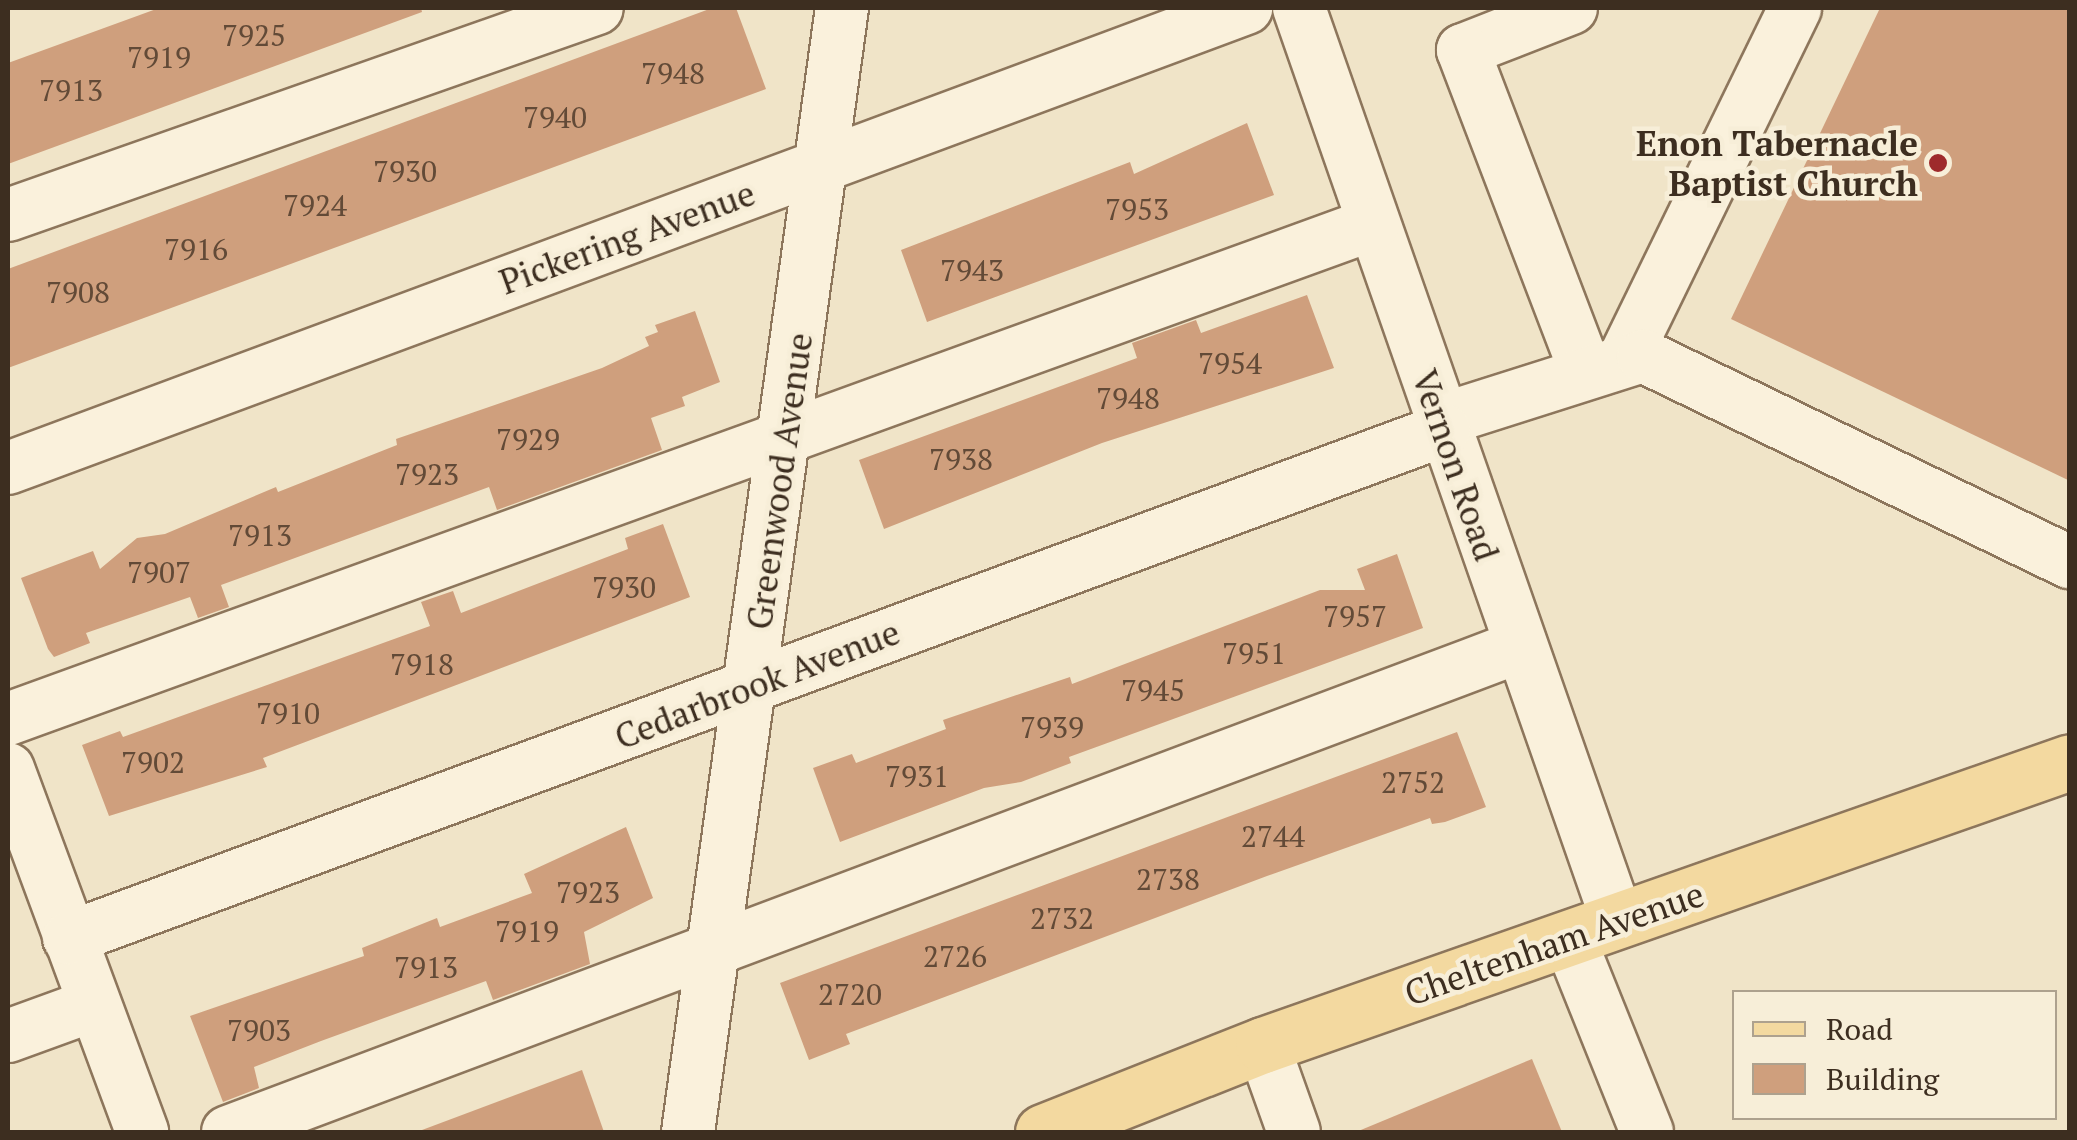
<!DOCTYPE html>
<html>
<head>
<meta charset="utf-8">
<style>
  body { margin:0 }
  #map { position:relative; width:2077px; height:1140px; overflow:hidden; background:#f0e4c8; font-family:"PT Serif",serif }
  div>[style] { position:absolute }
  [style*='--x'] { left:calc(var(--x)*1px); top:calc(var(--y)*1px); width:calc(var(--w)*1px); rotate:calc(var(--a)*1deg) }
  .building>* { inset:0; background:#cf9f7d }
  .roads { filter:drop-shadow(2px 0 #8d765c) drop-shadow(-2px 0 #8d765c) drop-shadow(0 2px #8d765c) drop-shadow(0 -2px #8d765c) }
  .minor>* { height:52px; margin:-26px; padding:0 26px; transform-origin:26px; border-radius:26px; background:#faf1dc }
  .major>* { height:55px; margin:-27.5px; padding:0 27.5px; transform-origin:27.5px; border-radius:27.5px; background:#f3d9a0 }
  .dots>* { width:28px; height:28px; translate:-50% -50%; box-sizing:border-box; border:5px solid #f7eed8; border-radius:50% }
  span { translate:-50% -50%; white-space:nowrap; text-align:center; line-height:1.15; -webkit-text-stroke:9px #f7eed8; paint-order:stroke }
  .number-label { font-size:30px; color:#624a37 }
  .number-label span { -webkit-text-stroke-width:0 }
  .poi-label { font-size:35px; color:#3d2e20; font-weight:700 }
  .right { translate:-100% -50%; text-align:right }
  .street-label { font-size:35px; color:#3d2e20 }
  .frame { position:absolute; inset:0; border:10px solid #3d2e20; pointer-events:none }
  .legend { position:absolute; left:1732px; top:990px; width:325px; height:130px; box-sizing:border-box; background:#f7eed8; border:2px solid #ada18e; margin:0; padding:12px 18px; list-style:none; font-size:30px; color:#3d2e20 }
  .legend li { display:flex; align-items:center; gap:20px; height:50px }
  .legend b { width:50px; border:2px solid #ada18e }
</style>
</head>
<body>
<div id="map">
  <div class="building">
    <div style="clip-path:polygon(159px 8px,421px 8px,422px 12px,8px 164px,8px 63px)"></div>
    <div style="clip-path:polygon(712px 8px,736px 8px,766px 89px,8px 368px,8px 269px)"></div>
    <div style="clip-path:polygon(1880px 8px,2070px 8px,2070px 481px,1731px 319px)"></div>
    <div style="clip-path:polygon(1247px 123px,1274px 195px,927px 322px,901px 250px,1130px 162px,1134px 174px)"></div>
    <div style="clip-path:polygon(1307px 295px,1334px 368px,1102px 443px,884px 529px,859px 460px,1137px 358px,1132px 343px,1196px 320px,1201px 333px)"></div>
    <div style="clip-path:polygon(695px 311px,720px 382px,682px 397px,685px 406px,651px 418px,662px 450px,497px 510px,489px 487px,221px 585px,229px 607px,198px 618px,190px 597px,86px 633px,90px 643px,54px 657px,48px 649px,21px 578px,93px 551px,100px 569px,137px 538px,165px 534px,276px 487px,278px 492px,397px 445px,396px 439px,602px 368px,649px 346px,645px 337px,658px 332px,655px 325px)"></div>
    <div style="clip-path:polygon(663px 524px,690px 597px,263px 758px,267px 767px,109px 816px,82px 745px,120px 731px,123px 737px,430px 626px,421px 602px,453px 591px,461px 613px,628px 549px,625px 538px)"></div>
    <div style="clip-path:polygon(1397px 554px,1423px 628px,1069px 757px,1071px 763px,1021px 782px,984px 788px,840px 842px,813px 768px,852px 754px,856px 763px,946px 729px,943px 720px,1070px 677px,1072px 684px,1320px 590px,1365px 590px,1357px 569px)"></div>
    <div style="clip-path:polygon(1457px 732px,1486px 807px,1445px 822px,1432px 824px,1430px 818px,1267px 876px,846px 1034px,850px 1044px,809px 1060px,780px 983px)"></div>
    <div style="clip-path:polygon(626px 827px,653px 898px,584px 932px,590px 964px,493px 1000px,486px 981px,321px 1041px,254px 1067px,259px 1088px,223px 1102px,190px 1016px,364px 956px,362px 948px,437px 918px,440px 927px,532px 893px,524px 874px)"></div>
    <div style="clip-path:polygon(1532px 1059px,1562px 1132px,1356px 1132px)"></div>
    <div style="clip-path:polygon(582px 1070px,604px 1132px,422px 1132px,422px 1130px)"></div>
  </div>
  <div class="roads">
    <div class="minor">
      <div style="--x:1299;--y:8;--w:968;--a:70.76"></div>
      <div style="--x:1571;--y:8;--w:116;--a:158.7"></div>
      <div style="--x:1463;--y:50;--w:345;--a:69.1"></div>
      <div style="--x:8;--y:215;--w:624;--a:-19.36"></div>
      <div style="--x:1625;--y:357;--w:388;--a:-64"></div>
      <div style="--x:1441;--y:420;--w:212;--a:-17.6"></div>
      <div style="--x:1643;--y:356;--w:474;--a:25.8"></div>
      <div style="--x:8;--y:468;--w:1321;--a:-20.38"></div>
      <div style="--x:8;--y:719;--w:1452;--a:-19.93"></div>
      <div style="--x:8;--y:769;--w:387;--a:69.7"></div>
      <div style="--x:69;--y:938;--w:1466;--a:-20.28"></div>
      <div style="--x:1569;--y:938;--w:209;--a:68.1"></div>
      <div style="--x:8;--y:1036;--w:90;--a:-20"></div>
      <div style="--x:1263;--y:1045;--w:92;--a:70.4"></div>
      <div style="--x:228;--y:1132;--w:1378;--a:-20.6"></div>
      <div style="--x:688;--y:1132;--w:1135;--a:-82.2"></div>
    </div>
    <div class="major">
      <div style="--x:1043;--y:1132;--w:237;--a:-21.6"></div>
      <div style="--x:1263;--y:1045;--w:855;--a:-19.32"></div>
    </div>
  </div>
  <div class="dots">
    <div style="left:1938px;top:163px;background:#9e2a2b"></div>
  </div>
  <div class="number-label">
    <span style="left:254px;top:35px">7925</span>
    <span style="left:159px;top:57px">7919</span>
    <span style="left:673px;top:73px">7948</span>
    <span style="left:71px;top:90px">7913</span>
    <span style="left:555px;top:117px">7940</span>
    <span style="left:405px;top:171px">7930</span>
    <span style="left:315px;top:205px">7924</span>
    <span style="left:1137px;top:209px">7953</span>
    <span style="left:196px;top:249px">7916</span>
    <span style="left:972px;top:270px">7943</span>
    <span style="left:78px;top:292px">7908</span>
    <span style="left:1230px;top:363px">7954</span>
    <span style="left:1128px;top:398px">7948</span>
    <span style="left:528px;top:439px">7929</span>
    <span style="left:961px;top:459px">7938</span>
    <span style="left:427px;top:474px">7923</span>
    <span style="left:260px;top:535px">7913</span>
    <span style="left:159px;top:572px">7907</span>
    <span style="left:624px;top:587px">7930</span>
    <span style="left:1355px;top:616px">7957</span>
    <span style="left:1254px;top:653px">7951</span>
    <span style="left:422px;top:664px">7918</span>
    <span style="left:1153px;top:690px">7945</span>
    <span style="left:288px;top:713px">7910</span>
    <span style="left:1052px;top:727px">7939</span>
    <span style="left:153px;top:762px">7902</span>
    <span style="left:917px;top:776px">7931</span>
    <span style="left:1413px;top:782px">2752</span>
    <span style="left:1273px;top:836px">2744</span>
    <span style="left:1168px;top:879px">2738</span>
    <span style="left:588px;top:892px">7923</span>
    <span style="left:1062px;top:918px">2732</span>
    <span style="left:527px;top:931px">7919</span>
    <span style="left:955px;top:956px">2726</span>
    <span style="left:426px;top:967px">7913</span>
    <span style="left:850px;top:994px">2720</span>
    <span style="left:259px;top:1030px">7903</span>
  </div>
  <div class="poi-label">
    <span class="right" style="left:1918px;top:163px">Enon Tabernacle<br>Baptist Church</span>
  </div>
  <div class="street-label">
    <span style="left:627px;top:237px;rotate:-20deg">Pickering Avenue</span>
    <span style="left:1456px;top:465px;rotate:71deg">Vernon Road</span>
    <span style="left:779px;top:481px;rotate:-82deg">Greenwood Avenue</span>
    <span style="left:757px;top:684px;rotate:-21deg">Cedarbrook Avenue</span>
    <span style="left:1554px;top:943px;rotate:-19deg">Cheltenham Avenue</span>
  </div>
  <div class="frame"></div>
  <ul class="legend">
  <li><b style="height:12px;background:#f3d9a0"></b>Road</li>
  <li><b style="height:28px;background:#cf9f7d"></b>Building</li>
  </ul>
</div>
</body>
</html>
